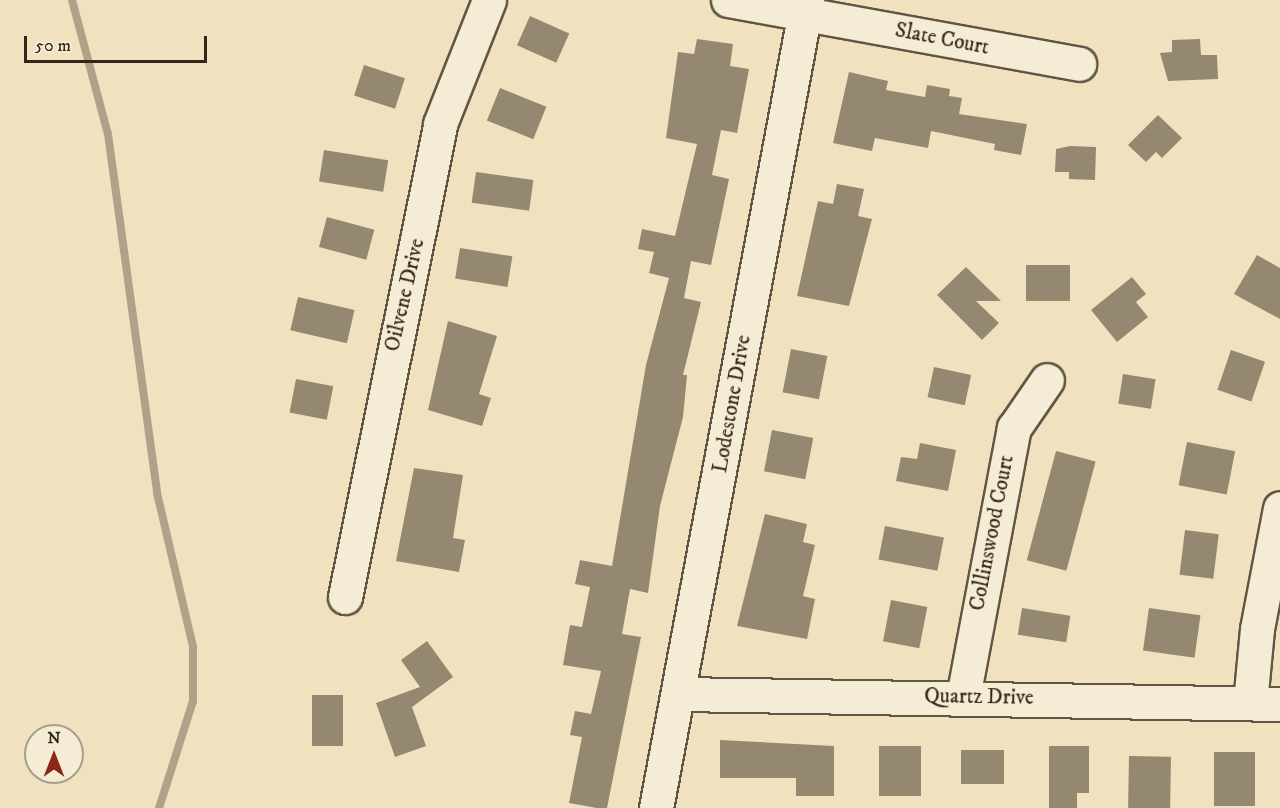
<!DOCTYPE html>
<html>
<head>
<meta charset="utf-8">
<style>
  body { margin:0 }
  #map { position:relative; width:1280px; height:808px; overflow:hidden; background:#f0e2bf; font-family:"IM FELL DW Pica",serif }
  div>[style] { position:absolute }
  [style*='--x'] { left:calc(var(--x)*1px); top:calc(var(--y)*1px); width:calc(var(--w)*1px); rotate:calc(var(--a)*1deg) }
  .stream>* { height:8px; margin:-4px; padding:0 4px; transform-origin:4px; border-radius:4px; background:#afa288 }
  .building>* { inset:0; background:#958871; transform-origin:0 0 }
  .roads { filter:drop-shadow(2px 0 #625545) drop-shadow(-2px 0 #625545) drop-shadow(0 2px #625545) drop-shadow(0 -2px #625545) }
  .minor>* { height:33px; margin:-16.5px; padding:0 16.5px; transform-origin:16.5px; border-radius:16.5px; background:#f5ecd5 }
  span { translate:-50% -50%; white-space:nowrap; text-align:center; line-height:1.15; -webkit-text-stroke:4.5px #f5ecd5; paint-order:stroke }
  .street-label { font-size:21px; color:#32261c }
  .north { position:absolute; left:24px; top:724px; width:60px; height:60px; box-sizing:border-box; background:#f5ecd5; border:2px solid #a79d8b; border-radius:50%; rotate:0deg; font-size:16px; font-weight:700; line-height:24px; text-align:center; color:#32261c }
  .north::after { content:''; display:block; margin:auto; width:21px; height:27px; background:#8f2418; clip-path:polygon(50% 0,100% 100%,50% 72%,0 100%) }
  .scale { position:absolute; left:24px; top:36px; width:183px; height:27px; box-sizing:border-box; border:3px solid #32261c; border-top:0; padding-left:8px; font-size:18px; line-height:21px; white-space:nowrap; color:#32261c; -webkit-text-stroke:4px #f5ecd5; paint-order:stroke }
</style>
</head>
<body>
<div id="map">
  <div class="stream">
    <div style="--x:72;--y:0;--w:139;--a:75"></div>
    <div style="--x:108;--y:134;--w:362;--a:82.2"></div>
    <div style="--x:157;--y:493;--w:158;--a:76.8"></div>
    <div style="--x:193;--y:647;--w:54;--a:90"></div>
    <div style="--x:193;--y:701;--w:112;--a:107.6"></div>
  </div>
  <div class="building">
    <div style="left:530px;top:16px;width:43px;height:32px;rotate:24deg"></div>
    <div style="clip-path:polygon(697px 39px,733px 44px,730px 66px,749px 69px,737px 133px,721px 130px,712px 175px,729px 179px,711px 265px,691px 261px,684px 298px,701px 302px,683px 375px,687px 375px,683px 417px,660px 506px,648px 593px,630px 589px,622px 634px,641px 637px,607px 808px,597px 808px,569px 803px,582px 737px,570px 735px,575px 711px,591px 714px,601px 671px,563px 665px,570px 625px,582px 627px,590px 587px,575px 584px,580px 560px,612px 566px,646px 365px,669px 278px,649px 273px,654px 252px,638px 249px,642px 229px,675px 236px,697px 144px,666px 138px,678px 52px,694px 54px)"></div>
    <div style="clip-path:polygon(1200px 39px,1201px 55px,1217px 55px,1218px 79px,1168px 81px,1160px 53px,1172px 52px,1172px 40px)"></div>
    <div style="left:364px;top:65px;width:43px;height:32px;rotate:18deg"></div>
    <div style="clip-path:polygon(849px 72px,888px 81px,886px 90px,925px 97px,927px 85px,950px 89px,949px 96px,962px 98px,959px 114px,1027px 124px,1021px 155px,994px 150px,995px 144px,931px 131px,928px 148px,875px 138px,872px 151px,833px 143px)"></div>
    <div style="left:500px;top:88px;width:50px;height:35px;rotate:22deg"></div>
    <div style="clip-path:polygon(1158px 115px,1182px 138px,1162px 158px,1156px 152px,1146px 162px,1128px 145px)"></div>
    <div style="clip-path:polygon(1070px 146px,1096px 147px,1095px 180px,1069px 179px,1069px 172px,1055px 172px,1056px 149px)"></div>
    <div style="left:324px;top:150px;width:65px;height:32px;rotate:9deg"></div>
    <div style="left:476px;top:172px;width:58px;height:31px;rotate:8deg"></div>
    <div style="clip-path:polygon(837px 184px,864px 189px,858px 216px,872px 219px,849px 306px,797px 296px,818px 201px,833px 204px)"></div>
    <div style="left:327px;top:217px;width:49px;height:31px;rotate:15deg"></div>
    <div style="left:460px;top:248px;width:53px;height:31px;rotate:9deg"></div>
    <div style="clip-path:polygon(1257px 255px,1280px 268px,1280px 319px,1234px 294px)"></div>
    <div style="left:1026px;top:265px;width:44px;height:36px"></div>
    <div style="clip-path:polygon(966px 267px,1001px 301px,976px 301px,999px 323px,982px 340px,937px 295px)"></div>
    <div style="clip-path:polygon(1132px 277px,1146px 294px,1136px 302px,1148px 317px,1117px 342px,1091px 310px)"></div>
    <div style="left:298px;top:297px;width:58px;height:34px;rotate:13deg"></div>
    <div style="clip-path:polygon(448px 321px,497px 336px,479px 394px,491px 398px,482px 426px,428px 410px)"></div>
    <div style="left:791px;top:349px;width:37px;height:44px;rotate:11deg"></div>
    <div style="left:1231px;top:350px;width:36px;height:42px;rotate:19deg"></div>
    <div style="left:934px;top:367px;width:38px;height:31px;rotate:12deg"></div>
    <div style="left:1123px;top:374px;width:33px;height:30px;rotate:9deg"></div>
    <div style="left:296px;top:379px;width:38px;height:34px;rotate:11deg"></div>
    <div style="left:772px;top:430px;width:42px;height:42px;rotate:11deg"></div>
    <div style="left:1187px;top:442px;width:49px;height:44px;rotate:11deg"></div>
    <div style="clip-path:polygon(920px 443px,956px 450px,948px 491px,896px 481px,901px 457px,917px 459px)"></div>
    <div style="left:1056px;top:451px;width:41px;height:113px;rotate:15deg"></div>
    <div style="clip-path:polygon(414px 468px,463px 475px,453px 538px,465px 540px,459px 572px,396px 561px)"></div>
    <div style="clip-path:polygon(765px 514px,807px 524px,803px 542px,815px 545px,803px 596px,815px 599px,807px 639px,737px 626px)"></div>
    <div style="left:885px;top:526px;width:60px;height:34px;rotate:11deg"></div>
    <div style="left:1185px;top:530px;width:34px;height:45px;rotate:7deg"></div>
    <div style="left:891px;top:600px;width:37px;height:42px;rotate:11deg"></div>
    <div style="left:1022px;top:608px;width:49px;height:27px;rotate:9deg"></div>
    <div style="left:1149px;top:608px;width:52px;height:43px;rotate:8deg"></div>
    <div style="clip-path:polygon(427px 641px,453px 677px,412px 707px,426px 746px,395px 757px,376px 703px,420px 687px,401px 660px)"></div>
    <div style="left:312px;top:695px;width:31px;height:51px"></div>
    <div style="clip-path:polygon(720px 740px,834px 746px,834px 796px,796px 796px,796px 778px,720px 778px)"></div>
    <div style="left:879px;top:746px;width:42px;height:50px"></div>
    <div style="clip-path:polygon(1049px 746px,1089px 746px,1089px 793px,1077px 793px,1077px 808px,1049px 808px)"></div>
    <div style="left:961px;top:750px;width:43px;height:34px"></div>
    <div style="left:1214px;top:752px;width:41px;height:54px"></div>
    <div style="left:1129px;top:756px;width:42px;height:52px;rotate:1deg"></div>
  </div>
  <div class="roads">
    <div class="minor">
      <div style="--x:728;--y:0;--w:357;--a:10.3"></div>
      <div style="--x:345;--y:597;--w:482;--a:-78.6"></div>
      <div style="--x:440;--y:124;--w:133;--a:-68.4"></div>
      <div style="--x:679;--y:694;--w:601;--a:0.95"></div>
      <div style="--x:963;--y:697;--w:274;--a:-79.3"></div>
      <div style="--x:1014;--y:428;--w:58;--a:-55.5"></div>
      <div style="--x:1250;--y:703;--w:74;--a:-84.6"></div>
      <div style="--x:1257;--y:629;--w:123;--a:-79.2"></div>
      <div style="--x:656;--y:808;--w:822;--a:-79.41"></div>
    </div>
  </div>
  <div class="street-label">
    <span style="left:942px;top:39px;rotate:11deg">Slate Court</span>
    <span style="left:405px;top:295px;rotate:-77deg">Oilvene Drive</span>
    <span style="left:732px;top:404px;rotate:-80deg">Lodestone Drive</span>
    <span style="left:992px;top:533px;rotate:-79deg">Collinswood Court</span>
    <span style="left:979px;top:697px;rotate:1deg">Quartz Drive</span>
  </div>
  <div class="north">N</div>
  <div class="scale">50 m</div>
</div>
</body>
</html>
